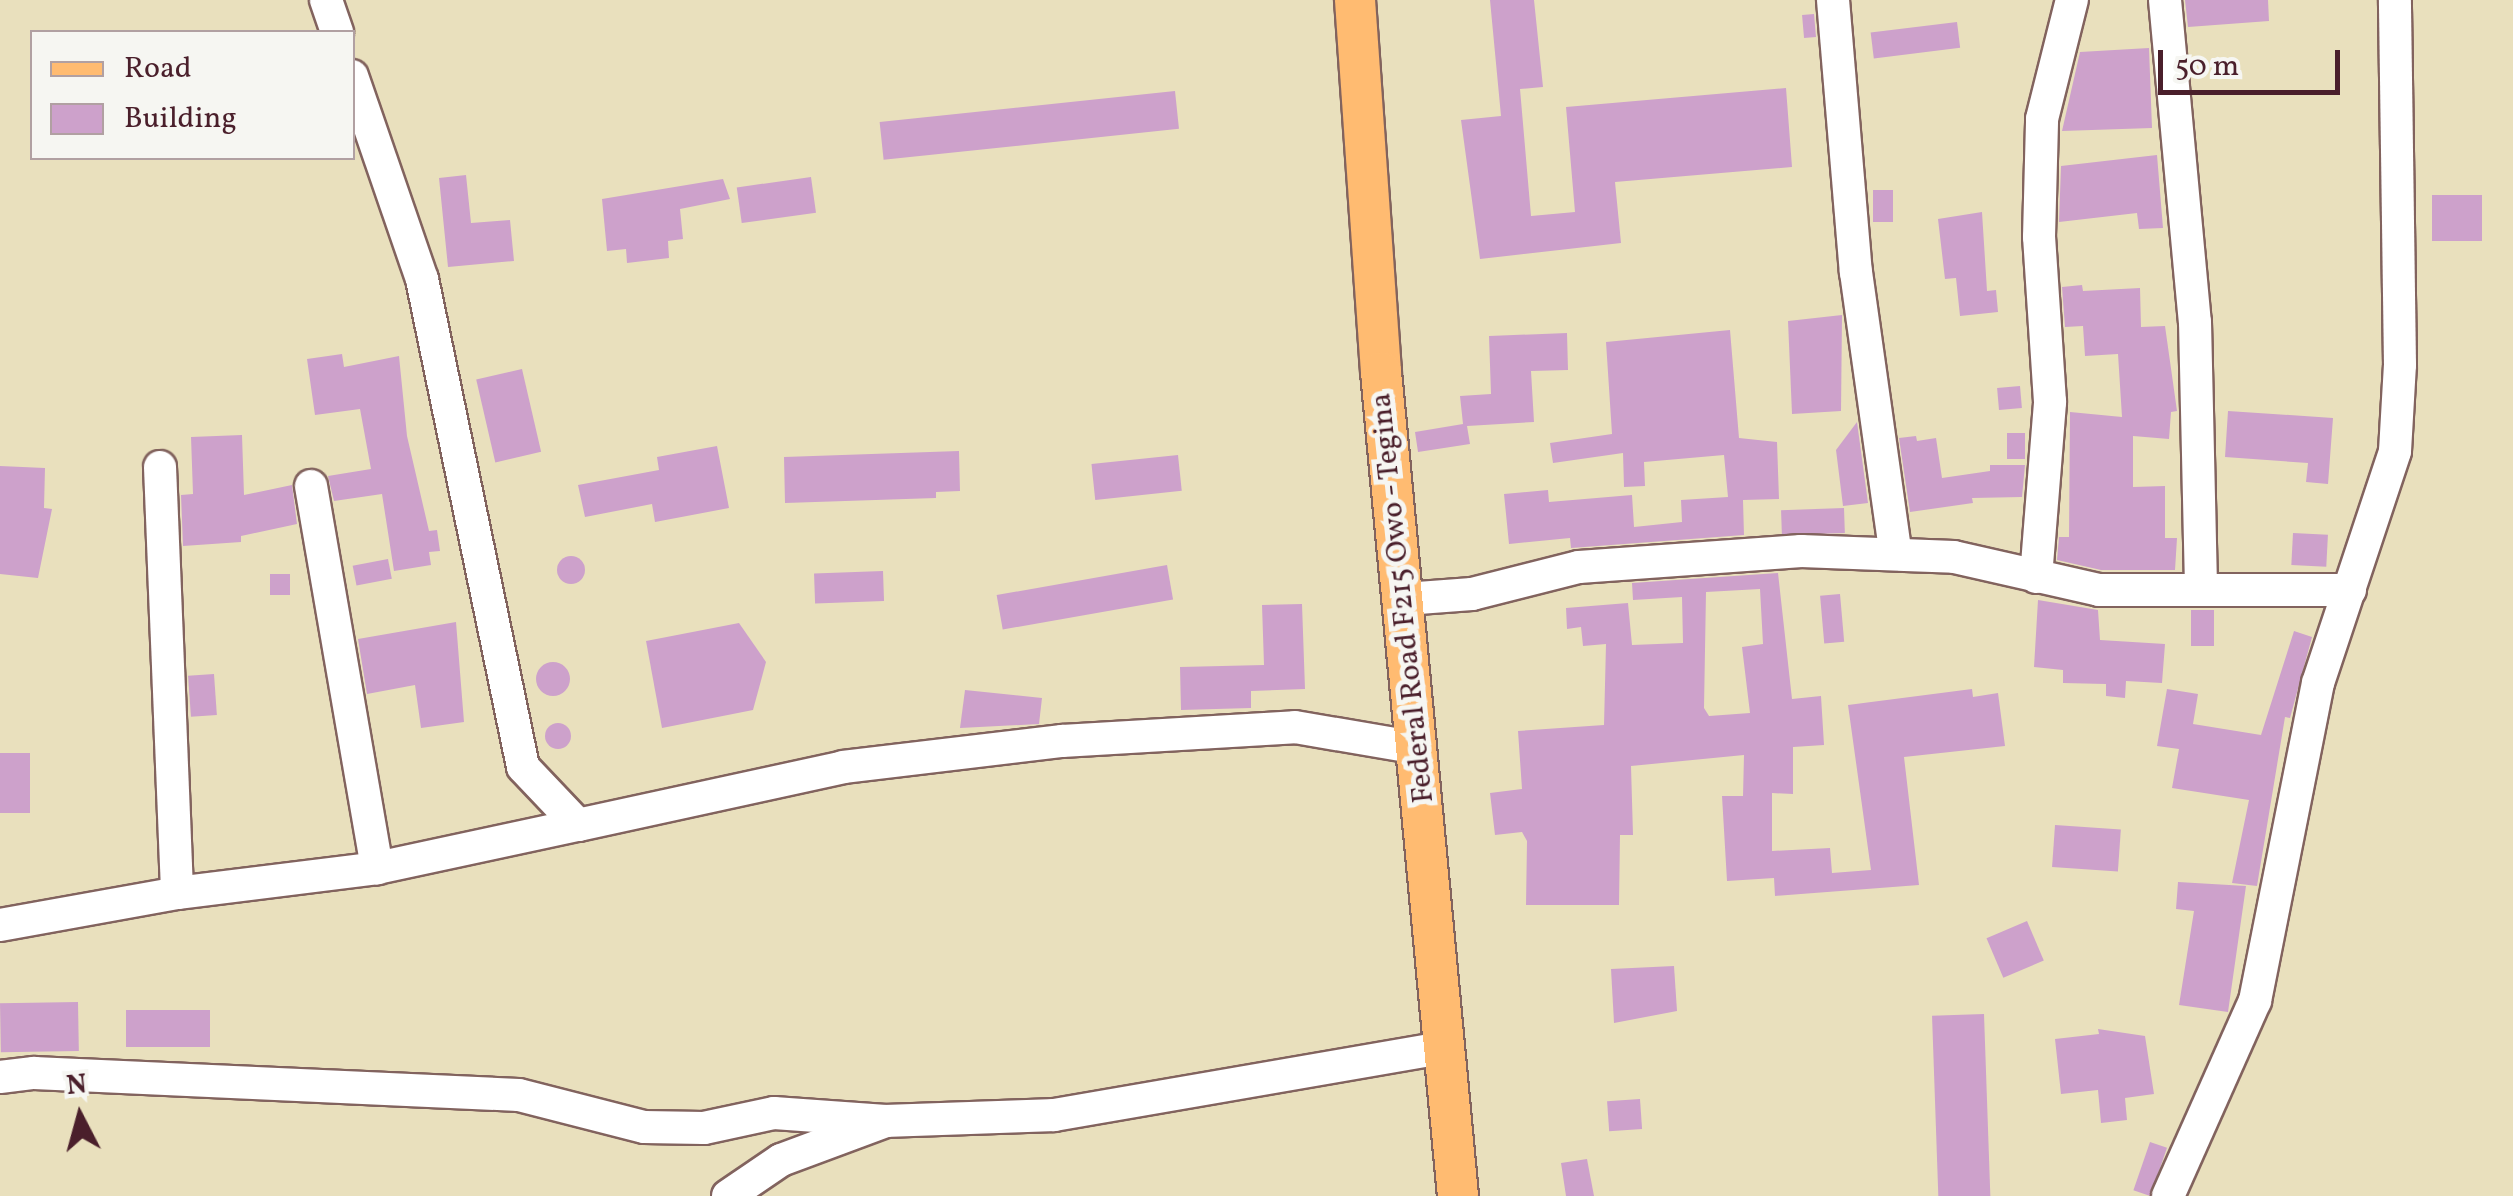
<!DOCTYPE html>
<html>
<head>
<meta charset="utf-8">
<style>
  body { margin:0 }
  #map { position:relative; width:2513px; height:1196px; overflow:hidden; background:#e9e0bd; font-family:Vollkorn,serif }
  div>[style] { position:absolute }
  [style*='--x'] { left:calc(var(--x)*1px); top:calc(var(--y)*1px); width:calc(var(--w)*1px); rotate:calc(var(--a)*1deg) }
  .building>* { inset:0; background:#cda1cb; transform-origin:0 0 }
  .round { border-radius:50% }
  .roads { filter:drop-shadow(2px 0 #82635e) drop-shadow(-2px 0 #82635e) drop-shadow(0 2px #82635e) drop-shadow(0 -2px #82635e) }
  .minor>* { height:32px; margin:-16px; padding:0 16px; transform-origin:16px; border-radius:16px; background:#fff }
  .major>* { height:40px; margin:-20px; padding:0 20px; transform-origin:20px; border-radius:20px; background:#ffbb71 }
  span { translate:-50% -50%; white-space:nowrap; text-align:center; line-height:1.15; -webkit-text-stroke:10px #f6f6f2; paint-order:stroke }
  .street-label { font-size:30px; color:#4a1f2b }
  .legend { position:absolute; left:30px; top:30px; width:325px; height:130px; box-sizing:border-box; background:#f6f6f2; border:2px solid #b1a0a2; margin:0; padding:12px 18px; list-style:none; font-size:30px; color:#4a1f2b }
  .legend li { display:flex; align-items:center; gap:20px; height:50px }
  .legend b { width:50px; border:2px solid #b1a0a2 }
  .north { position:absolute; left:30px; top:1066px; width:100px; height:100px; -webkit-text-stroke:8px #f6f6f2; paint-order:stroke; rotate:354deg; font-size:28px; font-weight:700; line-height:40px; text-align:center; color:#4a1f2b }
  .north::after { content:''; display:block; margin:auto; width:35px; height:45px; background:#4a1f2b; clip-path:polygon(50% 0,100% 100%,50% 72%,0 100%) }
  .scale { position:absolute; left:2158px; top:50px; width:182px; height:45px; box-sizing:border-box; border:5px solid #4a1f2b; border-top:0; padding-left:12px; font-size:30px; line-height:35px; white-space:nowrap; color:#4a1f2b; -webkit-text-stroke:8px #f6f6f2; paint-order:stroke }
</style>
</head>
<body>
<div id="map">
  <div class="building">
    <div style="clip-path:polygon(1490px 0,1534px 0,1543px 87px,1520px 89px,1531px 216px,1575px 212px,1566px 107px,1786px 88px,1792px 167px,1615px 182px,1621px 243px,1480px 259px,1461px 120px,1501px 116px)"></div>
    <div style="clip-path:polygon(2185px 0,2268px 0,2269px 21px,2188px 27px)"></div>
    <div style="left:1814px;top:14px;width:23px;height:12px;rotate:85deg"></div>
    <div style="left:1957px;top:22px;width:26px;height:87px;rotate:83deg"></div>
    <div style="clip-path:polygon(2149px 48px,2152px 128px,2062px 131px,2080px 52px)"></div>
    <div style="left:1175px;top:91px;width:38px;height:297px;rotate:84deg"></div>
    <div style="clip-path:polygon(2157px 155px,2163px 228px,2139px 229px,2137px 213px,2059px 222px,2061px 166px)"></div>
    <div style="clip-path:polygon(466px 175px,471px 223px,510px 220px,514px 261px,448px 267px,439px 178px)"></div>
    <div style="left:811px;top:177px;width:36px;height:75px;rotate:82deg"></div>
    <div style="clip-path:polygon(723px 179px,730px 199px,680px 209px,683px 239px,668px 241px,669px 258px,627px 263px,626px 249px,607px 251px,602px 199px)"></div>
    <div style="left:1873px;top:190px;width:20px;height:32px"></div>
    <div style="left:2482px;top:195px;width:46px;height:50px;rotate:90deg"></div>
    <div style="clip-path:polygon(1982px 212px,1987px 291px,1996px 290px,1998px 312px,1960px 316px,1956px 278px,1945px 279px,1938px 219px)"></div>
    <div style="clip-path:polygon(2082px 285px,2083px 291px,2140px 288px,2141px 327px,2165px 326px,2177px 411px,2171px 412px,2169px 439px,2133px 436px,2133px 487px,2165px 486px,2165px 538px,2177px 538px,2175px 570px,2101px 570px,2057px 560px,2059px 537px,2069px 537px,2070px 412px,2122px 417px,2118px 354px,2085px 356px,2083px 326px,2065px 327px,2062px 287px)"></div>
    <div style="clip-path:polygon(1842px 315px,1841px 411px,1792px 414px,1788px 321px)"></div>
    <div style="clip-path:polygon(1730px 330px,1739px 438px,1777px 442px,1779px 499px,1743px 500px,1744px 535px,1571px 548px,1570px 538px,1509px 544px,1504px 494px,1548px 490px,1549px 502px,1632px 495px,1634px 527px,1682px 522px,1681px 500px,1728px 497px,1724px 455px,1644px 462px,1645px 486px,1624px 487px,1623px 453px,1553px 463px,1550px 443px,1612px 434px,1606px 342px)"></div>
    <div style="clip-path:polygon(1567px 333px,1568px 370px,1531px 371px,1534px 422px,1467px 426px,1470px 444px,1418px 452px,1415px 432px,1463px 424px,1460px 396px,1491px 394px,1489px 336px)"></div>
    <div style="clip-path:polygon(342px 354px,344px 367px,399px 356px,407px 436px,429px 531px,437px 530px,440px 551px,429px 552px,431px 565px,394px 571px,382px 494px,334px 501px,328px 476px,371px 469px,360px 409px,315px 415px,307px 359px)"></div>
    <div style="left:522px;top:369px;width:85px;height:47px;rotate:77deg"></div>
    <div style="left:2020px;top:386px;width:22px;height:23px;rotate:85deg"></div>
    <div style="clip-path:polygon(2228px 411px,2333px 418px,2328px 484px,2306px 482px,2308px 463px,2225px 457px)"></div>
    <div style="clip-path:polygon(1857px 422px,1868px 503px,1843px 506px,1836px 450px)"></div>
    <div style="left:2007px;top:433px;width:18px;height:26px"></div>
    <div style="clip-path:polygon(242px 435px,244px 495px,292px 485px,297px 524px,241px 536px,241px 542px,183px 546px,181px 495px,193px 494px,191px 437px)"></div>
    <div style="clip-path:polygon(1916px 436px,1917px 441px,1936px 438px,1942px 478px,1990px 471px,1990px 465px,2025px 465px,2022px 497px,1972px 498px,1973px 503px,1910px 512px,1899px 438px)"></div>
    <div style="clip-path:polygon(717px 446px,729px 508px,655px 522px,652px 504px,585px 517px,578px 485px,659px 470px,657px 457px)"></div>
    <div style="clip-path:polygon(959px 451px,960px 491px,936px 492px,936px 498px,785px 503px,784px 457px)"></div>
    <div style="left:1178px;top:455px;width:36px;height:87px;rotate:84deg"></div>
    <div style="clip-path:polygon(0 466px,45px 468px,44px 508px,52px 509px,38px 578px,0 574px)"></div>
    <div style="left:1844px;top:508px;width:25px;height:63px;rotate:88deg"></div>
    <div style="left:2293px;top:533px;width:35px;height:32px;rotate:3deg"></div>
    <div class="round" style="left:557px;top:556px;width:28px;height:28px"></div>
    <div style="left:388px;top:559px;width:20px;height:36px;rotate:79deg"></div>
    <div style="left:1167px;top:565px;width:35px;height:173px;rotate:80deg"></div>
    <div style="left:883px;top:571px;width:30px;height:69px;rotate:88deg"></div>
    <div style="clip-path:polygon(evenodd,1778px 573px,1792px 699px,1821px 696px,1824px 745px,1793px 747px,1793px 794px,1772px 793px,1772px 851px,1830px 848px,1832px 873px,1871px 870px,1848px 705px,1972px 689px,1973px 697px,1998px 693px,2005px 746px,1904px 757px,1919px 885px,1775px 896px,1774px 878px,1727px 881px,1722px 796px,1743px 796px,1744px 755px,1631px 766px,1633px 835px,1620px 835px,1619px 905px,1526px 905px,1527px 841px,1522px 832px,1495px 835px,1490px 793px,1522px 789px,1518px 731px,1604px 725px,1606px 644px,1583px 646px,1581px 627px,1567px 629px,1566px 608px,1628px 603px,1632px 645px,1683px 643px,1682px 597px,1633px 600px,1632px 583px,1778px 573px,1760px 589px,1763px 644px,1742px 647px,1750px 713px,1709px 716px,1704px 708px,1706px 592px,1760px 589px)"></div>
    <div style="left:270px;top:574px;width:20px;height:21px"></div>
    <div style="left:1840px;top:594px;width:48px;height:20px;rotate:85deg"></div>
    <div style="clip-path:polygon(2038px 600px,2098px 610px,2100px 640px,2165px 644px,2162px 683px,2126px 681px,2125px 698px,2106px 696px,2106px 684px,2063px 683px,2063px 670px,2034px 667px)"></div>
    <div style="clip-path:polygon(1302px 604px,1305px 689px,1251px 691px,1251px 708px,1181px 710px,1180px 667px,1264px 665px,1262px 605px)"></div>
    <div style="left:2191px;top:610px;width:23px;height:36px"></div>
    <div style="clip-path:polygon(456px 622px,464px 722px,421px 728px,415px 685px,367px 694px,358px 639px)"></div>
    <div style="clip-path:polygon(739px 623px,766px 662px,753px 710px,662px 728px,646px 641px)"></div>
    <div style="clip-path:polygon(2294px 631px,2312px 637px,2290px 718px,2285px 717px,2257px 886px,2232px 883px,2249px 800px,2172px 788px,2179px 749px,2157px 746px,2167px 689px,2198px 694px,2193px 724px,2261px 735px)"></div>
    <div class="round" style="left:536px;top:662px;width:34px;height:34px"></div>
    <div style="left:214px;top:674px;width:41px;height:26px;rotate:86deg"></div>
    <div style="clip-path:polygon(965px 690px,1042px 698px,1039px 724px,960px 728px)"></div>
    <div class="round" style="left:545px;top:723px;width:26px;height:26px"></div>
    <div style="left:0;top:753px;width:30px;height:60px"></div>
    <div style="left:2055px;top:825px;width:66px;height:42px;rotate:4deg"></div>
    <div style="clip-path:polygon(2178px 882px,2246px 886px,2228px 1012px,2179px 1005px,2194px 911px,2176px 909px)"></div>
    <div style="left:2027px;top:921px;width:43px;height:44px;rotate:67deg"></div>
    <div style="clip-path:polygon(1674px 966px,1677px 1011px,1614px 1023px,1611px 969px)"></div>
    <div style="left:78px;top:1002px;width:49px;height:78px;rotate:89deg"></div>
    <div style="left:210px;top:1010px;width:37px;height:84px;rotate:90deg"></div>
    <div style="left:1984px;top:1014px;width:182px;height:52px;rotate:88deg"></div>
    <div style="clip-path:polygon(2098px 1029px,2145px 1036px,2154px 1094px,2125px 1098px,2127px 1120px,2101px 1123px,2098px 1090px,2061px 1094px,2055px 1039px,2099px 1034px)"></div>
    <div style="left:1640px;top:1099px;width:30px;height:33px;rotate:86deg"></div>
    <div style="left:2150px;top:1142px;width:18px;height:51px;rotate:19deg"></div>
    <div style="clip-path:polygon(1587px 1159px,1594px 1196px,1566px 1196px,1561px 1163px)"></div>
  </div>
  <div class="roads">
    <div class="minor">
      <div style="--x:326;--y:0;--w:34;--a:71"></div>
      <div style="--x:1833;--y:0;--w:273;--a:85.2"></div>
      <div style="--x:1856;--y:272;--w:282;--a:82"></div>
      <div style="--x:2165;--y:0;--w:323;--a:84.7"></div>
      <div style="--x:2195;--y:322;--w:265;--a:88.7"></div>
      <div style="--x:352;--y:76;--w:215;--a:71"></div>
      <div style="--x:422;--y:279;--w:498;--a:78.3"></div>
      <div style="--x:523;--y:767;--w:80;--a:46.5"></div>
      <div style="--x:578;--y:825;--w:271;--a:-12.3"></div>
      <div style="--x:843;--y:767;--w:221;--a:-6.8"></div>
      <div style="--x:1062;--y:741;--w:233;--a:-3.4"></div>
      <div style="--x:1295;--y:727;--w:125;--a:9.7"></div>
      <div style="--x:160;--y:467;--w:426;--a:87.7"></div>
      <div style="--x:311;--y:486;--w:388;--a:80.2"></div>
      <div style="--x:2036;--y:577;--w:176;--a:-85.4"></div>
      <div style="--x:2050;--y:402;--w:165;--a:-93.8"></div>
      <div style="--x:2039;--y:237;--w:118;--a:-88.5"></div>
      <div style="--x:2042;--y:119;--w:123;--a:-75.9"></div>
      <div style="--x:1405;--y:599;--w:67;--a:-4.3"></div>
      <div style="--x:1472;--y:594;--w:110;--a:-14.2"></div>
      <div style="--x:1579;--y:567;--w:223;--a:-4.1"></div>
      <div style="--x:1801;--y:551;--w:153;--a:2.2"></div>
      <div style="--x:1954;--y:557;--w:149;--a:12.8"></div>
      <div style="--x:2099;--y:590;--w:251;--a:0"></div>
      <div style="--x:0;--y:925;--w:180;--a:-10.2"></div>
      <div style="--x:177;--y:893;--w:202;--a:-7.1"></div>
      <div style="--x:377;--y:868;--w:206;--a:-12.1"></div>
      <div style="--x:0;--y:1077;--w:34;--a:-7"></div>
      <div style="--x:34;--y:1073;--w:485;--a:2.6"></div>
      <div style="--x:519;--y:1095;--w:129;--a:14.4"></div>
      <div style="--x:644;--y:1127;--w:60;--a:1"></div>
      <div style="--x:704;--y:1128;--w:72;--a:-12.1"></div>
      <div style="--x:774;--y:1113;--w:112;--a:4.1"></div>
      <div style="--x:728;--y:1196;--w:64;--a:-34.2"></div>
      <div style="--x:781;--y:1160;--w:112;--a:-20.4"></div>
      <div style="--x:886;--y:1121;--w:168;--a:-2"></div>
      <div style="--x:1054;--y:1115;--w:398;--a:-9.8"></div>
      <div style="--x:2168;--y:1196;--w:214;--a:-66"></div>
      <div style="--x:2255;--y:1001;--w:324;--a:-78.8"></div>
      <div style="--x:2318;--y:683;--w:244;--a:-71.6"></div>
      <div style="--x:2395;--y:451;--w:86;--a:-86.7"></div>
      <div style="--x:2400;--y:365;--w:365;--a:-90.8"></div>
    </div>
    <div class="major">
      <div style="--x:1355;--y:0;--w:373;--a:86"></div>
      <div style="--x:1381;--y:372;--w:828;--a:84.66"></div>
    </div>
  </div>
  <div class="street-label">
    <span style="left:1403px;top:598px;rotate:-96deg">Federal Road F215 Owo - Tegina</span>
  </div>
  <ul class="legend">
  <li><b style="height:12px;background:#ffbb71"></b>Road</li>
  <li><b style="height:28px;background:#cda1cb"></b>Building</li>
  </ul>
  <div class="north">N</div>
  <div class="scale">50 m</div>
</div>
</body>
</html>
